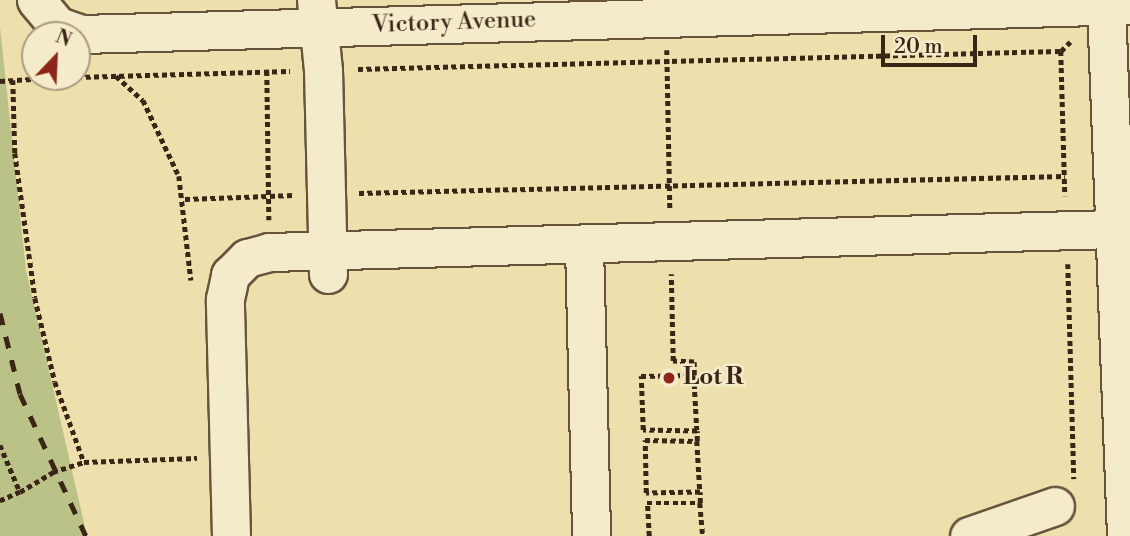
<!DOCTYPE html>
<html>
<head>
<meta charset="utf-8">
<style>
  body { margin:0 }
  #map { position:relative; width:1130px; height:536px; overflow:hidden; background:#eee0ad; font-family:"Libre Bodoni",serif }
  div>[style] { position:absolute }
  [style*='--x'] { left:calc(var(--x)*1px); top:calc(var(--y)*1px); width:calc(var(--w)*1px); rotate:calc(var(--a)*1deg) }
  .green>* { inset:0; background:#bbc288 }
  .path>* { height:4.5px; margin-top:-2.25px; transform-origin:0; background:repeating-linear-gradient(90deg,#3b2517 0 5px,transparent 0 8.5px) }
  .roads { filter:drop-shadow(2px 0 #68543c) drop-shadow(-2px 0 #68543c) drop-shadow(0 2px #68543c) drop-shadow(0 -2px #68543c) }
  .minor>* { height:37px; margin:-18.5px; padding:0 18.5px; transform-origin:18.5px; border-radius:18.5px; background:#f4ebca }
  .rail>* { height:5px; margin-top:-2.5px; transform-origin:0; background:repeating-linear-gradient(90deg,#3b2517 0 12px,transparent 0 24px) }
  .dots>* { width:19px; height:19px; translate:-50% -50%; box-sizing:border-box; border:4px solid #f4ebca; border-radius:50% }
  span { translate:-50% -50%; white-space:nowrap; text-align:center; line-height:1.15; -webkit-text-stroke:5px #f4ebca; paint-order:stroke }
  .street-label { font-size:24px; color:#3b2517 }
  .poi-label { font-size:24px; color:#3b2517; font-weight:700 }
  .left { translate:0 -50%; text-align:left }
  .north { position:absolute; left:21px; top:21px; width:70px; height:70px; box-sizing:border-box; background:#f4ebca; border:2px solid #aa9c82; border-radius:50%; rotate:23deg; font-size:19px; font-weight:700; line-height:28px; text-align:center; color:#3b2517 }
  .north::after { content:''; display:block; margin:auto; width:24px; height:32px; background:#8f2418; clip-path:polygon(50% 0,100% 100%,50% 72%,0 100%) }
  .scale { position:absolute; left:881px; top:35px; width:96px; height:32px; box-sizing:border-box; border:4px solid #3b2517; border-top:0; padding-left:9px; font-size:21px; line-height:24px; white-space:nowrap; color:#3b2517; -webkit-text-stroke:5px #f4ebca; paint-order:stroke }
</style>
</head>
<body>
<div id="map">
  <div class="green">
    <div style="clip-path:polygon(0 27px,26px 270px,87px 536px,0 536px)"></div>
  </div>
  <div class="path">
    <div style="--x:667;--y:50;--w:159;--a:88.9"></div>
    <div style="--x:1061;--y:51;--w:145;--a:88.4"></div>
    <div style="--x:358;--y:69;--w:703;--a:-1.47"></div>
    <div style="--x:1061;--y:51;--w:13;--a:-45"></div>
    <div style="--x:267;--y:71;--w:149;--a:89.2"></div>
    <div style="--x:116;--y:76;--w:36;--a:42"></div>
    <div style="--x:143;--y:100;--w:84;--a:64.7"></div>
    <div style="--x:179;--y:176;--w:105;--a:83.4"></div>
    <div style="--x:77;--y:77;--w:213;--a:-1.6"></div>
    <div style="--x:13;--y:80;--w:73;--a:88.4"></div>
    <div style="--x:15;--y:153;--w:146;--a:82.1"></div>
    <div style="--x:35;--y:298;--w:86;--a:76.6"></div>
    <div style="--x:55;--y:382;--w:85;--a:70.1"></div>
    <div style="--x:0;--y:81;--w:63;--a:-3.6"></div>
    <div style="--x:359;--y:193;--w:706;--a:-1.38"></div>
    <div style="--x:185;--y:199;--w:109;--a:-2.1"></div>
    <div style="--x:1068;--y:264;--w:215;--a:88.4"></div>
    <div style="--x:694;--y:375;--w:55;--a:86.9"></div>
    <div style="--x:697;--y:441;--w:51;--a:86.6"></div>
    <div style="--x:0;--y:445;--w:51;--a:66.9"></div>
    <div style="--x:20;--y:492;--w:22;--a:156"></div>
    <div style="--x:20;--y:492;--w:39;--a:-31"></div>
    <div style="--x:53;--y:472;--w:33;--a:-18"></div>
    <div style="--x:84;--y:462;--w:113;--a:-2"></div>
    <div style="--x:700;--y:503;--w:33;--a:85"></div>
    <div style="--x:649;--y:536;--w:33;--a:-93"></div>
    <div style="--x:647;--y:503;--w:53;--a:0"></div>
    <div style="--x:700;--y:503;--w:11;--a:-90"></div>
    <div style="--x:700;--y:492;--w:54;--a:178.9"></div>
    <div style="--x:646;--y:493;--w:53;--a:-91.1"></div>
    <div style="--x:645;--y:440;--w:52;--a:1.1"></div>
    <div style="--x:697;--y:441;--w:10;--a:-90"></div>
    <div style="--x:697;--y:431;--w:54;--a:-178.9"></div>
    <div style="--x:643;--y:430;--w:54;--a:-92.1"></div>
    <div style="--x:641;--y:376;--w:53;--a:-1.1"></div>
    <div style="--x:694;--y:375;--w:13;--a:-90"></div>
    <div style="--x:694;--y:362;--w:21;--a:-177"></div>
    <div style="--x:673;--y:361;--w:87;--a:-91.3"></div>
  </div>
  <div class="roads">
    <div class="minor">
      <div style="--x:36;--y:0;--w:34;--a:50"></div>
      <div style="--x:58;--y:26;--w:24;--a:19"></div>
      <div style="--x:81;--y:34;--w:1049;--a:-1.58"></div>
      <div style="--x:316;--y:0;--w:70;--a:84.3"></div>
      <div style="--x:323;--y:70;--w:204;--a:88.6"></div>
      <div style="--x:1106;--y:5;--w:531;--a:87.84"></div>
      <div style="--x:584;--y:245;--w:291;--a:88.6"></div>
      <div style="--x:231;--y:536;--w:237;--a:-91.5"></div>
      <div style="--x:225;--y:299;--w:25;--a:-78"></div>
      <div style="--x:230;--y:275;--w:24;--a:-45"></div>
      <div style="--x:247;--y:258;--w:23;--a:-15"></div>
      <div style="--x:269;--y:252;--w:843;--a:-1.56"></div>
      <div style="--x:969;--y:536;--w:91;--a:-19.2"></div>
    </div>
  </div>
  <div class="rail">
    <div style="--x:0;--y:313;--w:83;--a:76.1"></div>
    <div style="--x:20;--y:394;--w:157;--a:65.1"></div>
  </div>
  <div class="dots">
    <div style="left:669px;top:378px;background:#8f2418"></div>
  </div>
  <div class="street-label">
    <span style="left:454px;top:23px;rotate:-2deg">Victory Avenue</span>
  </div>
  <div class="poi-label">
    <span class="left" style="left:683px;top:378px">Lot R</span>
  </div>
  <div class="north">N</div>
  <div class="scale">20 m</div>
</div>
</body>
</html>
